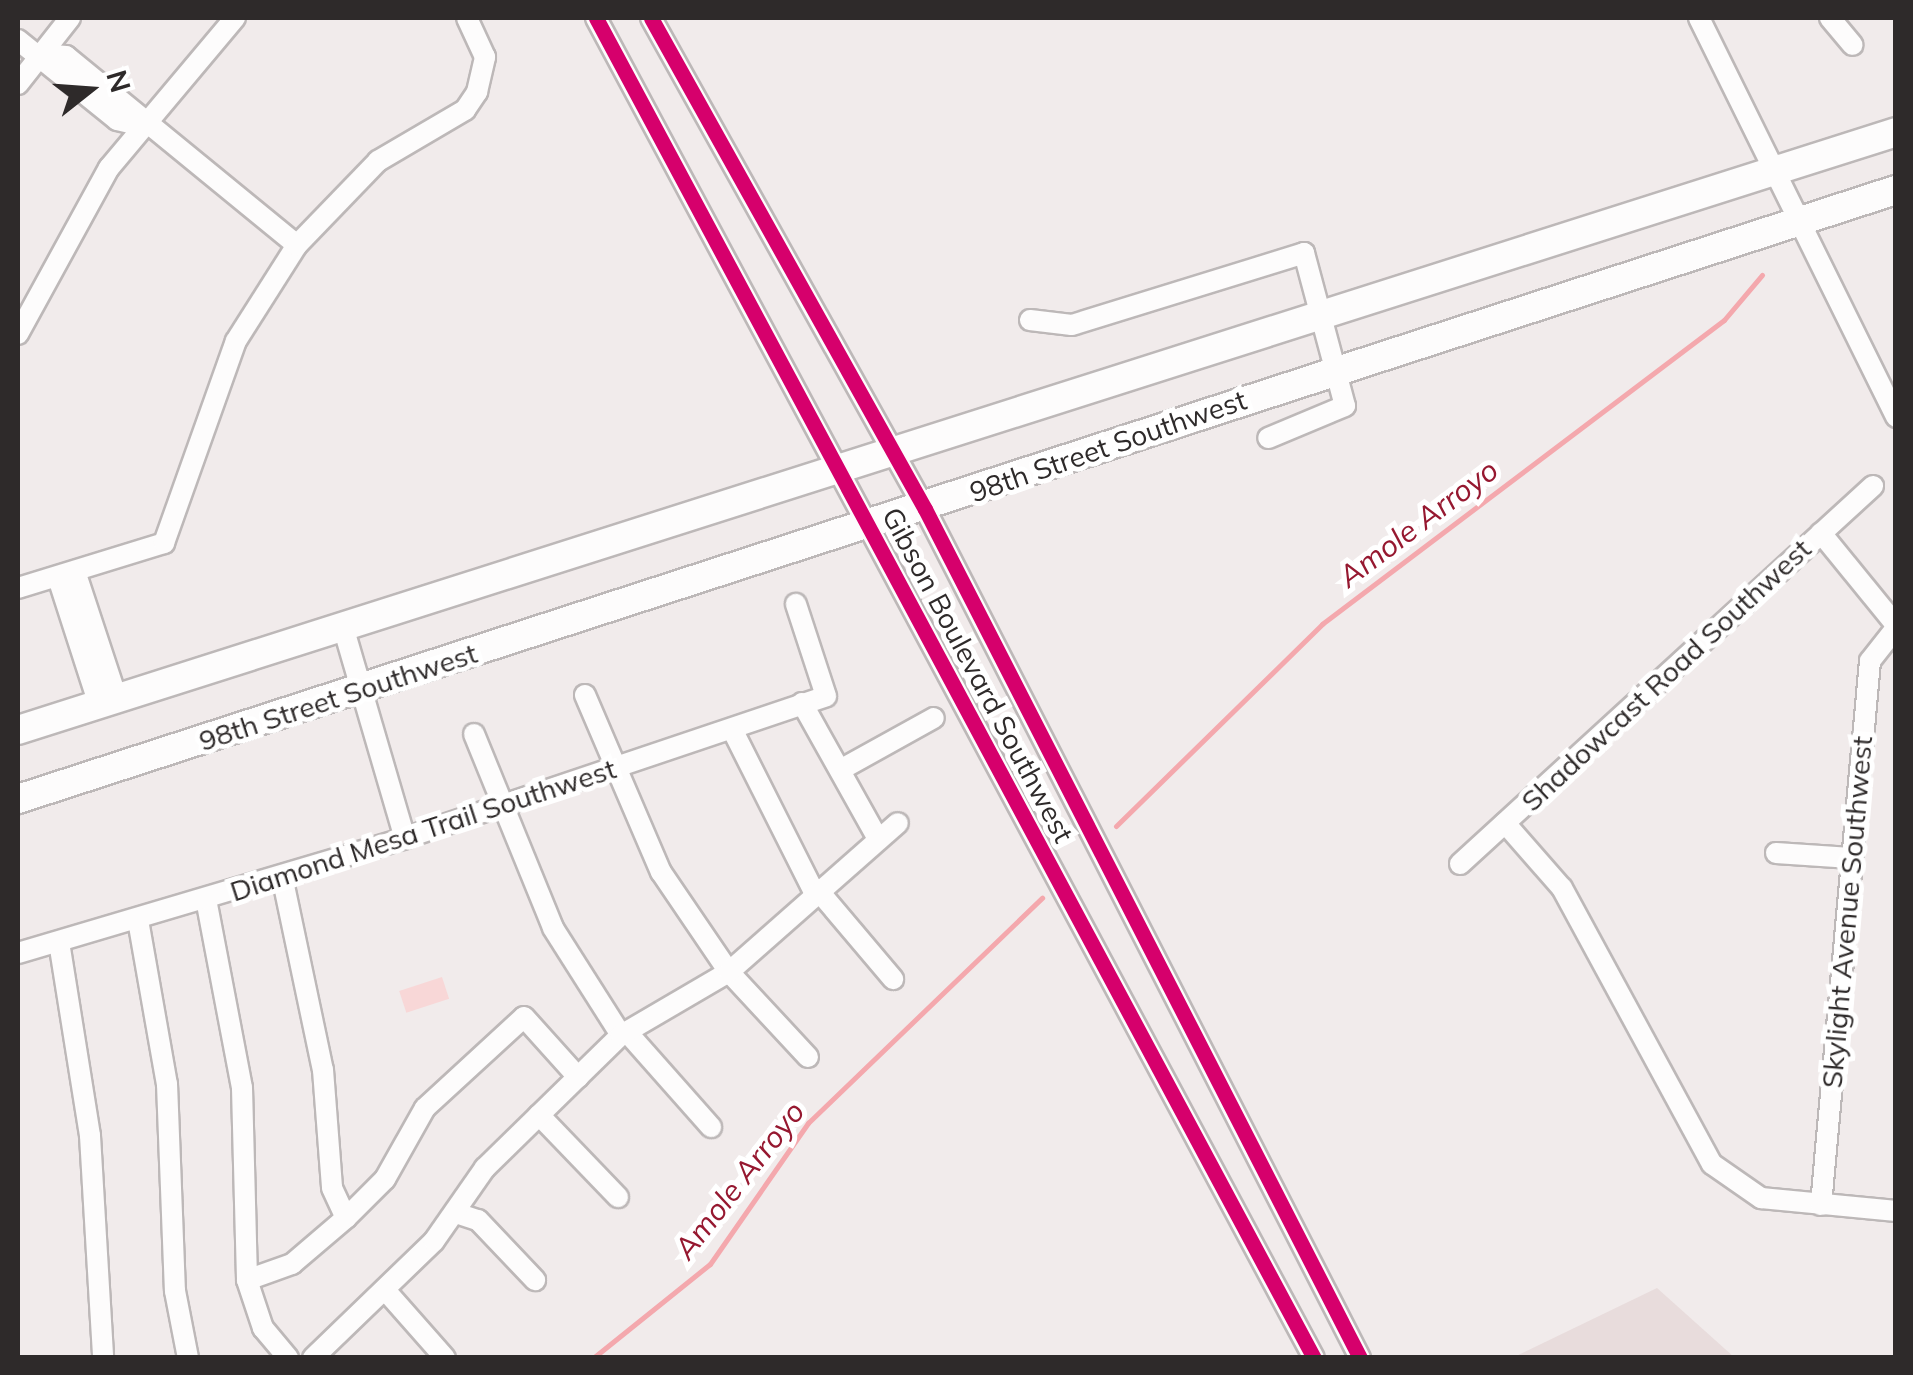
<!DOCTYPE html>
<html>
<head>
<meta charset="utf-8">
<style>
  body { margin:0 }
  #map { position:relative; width:1913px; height:1375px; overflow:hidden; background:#f1ebeb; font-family:Mulish,sans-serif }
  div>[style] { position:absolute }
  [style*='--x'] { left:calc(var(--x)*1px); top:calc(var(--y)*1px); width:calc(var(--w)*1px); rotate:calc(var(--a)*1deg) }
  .built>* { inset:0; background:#e8dcdc }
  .green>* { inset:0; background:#f8d7d7; transform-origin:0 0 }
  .stream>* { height:5px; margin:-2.5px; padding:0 2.5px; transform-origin:2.5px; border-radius:2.5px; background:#f4a8ad }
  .roads { filter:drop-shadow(2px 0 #bdb8b8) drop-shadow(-2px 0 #bdb8b8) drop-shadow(0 2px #bdb8b8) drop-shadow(0 -2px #bdb8b8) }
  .minor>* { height:20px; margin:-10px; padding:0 10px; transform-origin:10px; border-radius:10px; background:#fdfcfc }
  .major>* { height:28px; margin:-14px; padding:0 14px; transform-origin:14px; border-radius:14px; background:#fdfcfc }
  .cycleway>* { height:15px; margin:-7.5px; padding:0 7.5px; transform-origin:7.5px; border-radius:7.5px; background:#d6006c }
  span { translate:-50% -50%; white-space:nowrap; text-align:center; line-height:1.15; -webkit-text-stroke:10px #fff; paint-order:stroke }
  .street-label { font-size:28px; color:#2e2a2a }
  .water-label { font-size:30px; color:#961830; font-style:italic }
  .frame { position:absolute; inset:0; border:20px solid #2e2a2a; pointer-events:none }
  .north { position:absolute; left:40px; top:40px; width:100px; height:100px; -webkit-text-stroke:8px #fff; paint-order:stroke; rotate:73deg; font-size:28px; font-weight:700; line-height:40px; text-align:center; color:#2e2a2a }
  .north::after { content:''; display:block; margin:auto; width:35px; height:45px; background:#2e2a2a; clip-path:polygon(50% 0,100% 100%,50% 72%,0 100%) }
</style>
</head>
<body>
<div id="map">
  <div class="built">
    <div style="clip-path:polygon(1657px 1288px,1734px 1357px,1514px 1357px)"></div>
  </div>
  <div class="green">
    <div style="left:442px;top:977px;width:23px;height:45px;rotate:72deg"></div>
  </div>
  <div class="stream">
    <div style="--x:1116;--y:826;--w:289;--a:-44.4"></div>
    <div style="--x:1322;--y:624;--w:504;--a:-37.1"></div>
    <div style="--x:1724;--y:320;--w:59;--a:-49.8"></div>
    <div style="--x:593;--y:1358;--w:150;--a:-38.8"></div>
    <div style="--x:710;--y:1264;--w:172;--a:-55.2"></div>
    <div style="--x:808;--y:1123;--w:325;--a:-43.9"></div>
  </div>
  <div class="roads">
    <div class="minor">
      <div style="--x:596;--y:18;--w:1520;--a:61.82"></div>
      <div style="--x:651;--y:18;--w:562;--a:60.84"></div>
      <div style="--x:925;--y:509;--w:954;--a:62.87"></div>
      <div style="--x:1699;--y:18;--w:445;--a:63.7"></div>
      <div style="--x:1830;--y:18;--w:35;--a:50"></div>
      <div style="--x:18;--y:40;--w:127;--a:38.9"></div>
      <div style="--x:117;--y:120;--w:23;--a:13"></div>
      <div style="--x:39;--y:54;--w:27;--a:4"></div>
      <div style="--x:66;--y:56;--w:298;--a:39.3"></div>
      <div style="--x:18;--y:84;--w:84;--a:-51.8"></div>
      <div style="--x:1030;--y:320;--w:42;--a:6.8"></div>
      <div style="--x:1072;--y:325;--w:243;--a:-17.2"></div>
      <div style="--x:1304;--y:253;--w:158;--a:75"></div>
      <div style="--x:1345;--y:406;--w:83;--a:157.4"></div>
      <div style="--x:18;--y:334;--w:189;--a:-61.3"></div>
      <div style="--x:109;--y:168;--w:196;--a:-50"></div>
      <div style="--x:1821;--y:533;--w:119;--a:50.8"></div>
      <div style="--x:77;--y:577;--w:128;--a:71.8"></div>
      <div style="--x:59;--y:581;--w:130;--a:72.1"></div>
      <div style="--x:18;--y:588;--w:153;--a:-17.1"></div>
      <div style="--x:164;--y:543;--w:214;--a:-70.4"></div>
      <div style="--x:236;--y:341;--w:114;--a:-57.6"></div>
      <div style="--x:297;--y:245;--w:117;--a:-46"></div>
      <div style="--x:378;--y:161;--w:101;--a:-30.4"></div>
      <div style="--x:465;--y:110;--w:22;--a:-56"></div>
      <div style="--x:477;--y:92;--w:36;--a:-77"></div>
      <div style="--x:485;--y:57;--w:43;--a:-114.8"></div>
      <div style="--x:344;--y:630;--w:217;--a:73.7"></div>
      <div style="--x:585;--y:695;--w:193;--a:66.8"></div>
      <div style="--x:661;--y:872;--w:121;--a:55.8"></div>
      <div style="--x:729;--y:972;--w:116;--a:47.1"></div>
      <div style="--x:802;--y:703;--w:156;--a:60.8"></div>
      <div style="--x:732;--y:729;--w:182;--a:63.3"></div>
      <div style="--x:474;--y:734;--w:209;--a:67.8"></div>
      <div style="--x:553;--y:928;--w:127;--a:57.6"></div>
      <div style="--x:840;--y:770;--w:107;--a:-29"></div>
      <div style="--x:1505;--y:823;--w:86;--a:48.8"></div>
      <div style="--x:1562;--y:888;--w:314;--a:61.5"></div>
      <div style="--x:1712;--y:1164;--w:60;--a:34.8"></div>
      <div style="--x:1761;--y:1198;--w:136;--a:5.5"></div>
      <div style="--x:1776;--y:853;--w:75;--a:3.8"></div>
      <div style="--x:1460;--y:864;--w:560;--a:-42.47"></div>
      <div style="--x:282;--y:876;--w:198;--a:78.1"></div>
      <div style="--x:323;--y:1070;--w:118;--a:85.6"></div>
      <div style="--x:332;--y:1188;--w:33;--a:65"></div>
      <div style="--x:817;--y:889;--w:118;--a:49.8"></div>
      <div style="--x:206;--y:899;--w:192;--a:79.2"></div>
      <div style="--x:242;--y:1088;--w:192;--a:88.5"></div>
      <div style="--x:247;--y:1280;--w:51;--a:71.6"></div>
      <div style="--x:263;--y:1328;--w:39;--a:50"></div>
      <div style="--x:138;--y:920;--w:167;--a:80"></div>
      <div style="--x:167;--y:1084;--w:207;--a:87.8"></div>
      <div style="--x:175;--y:1291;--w:68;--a:79"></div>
      <div style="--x:59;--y:942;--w:196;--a:80.9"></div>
      <div style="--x:90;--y:1136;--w:222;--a:86.6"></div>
      <div style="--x:18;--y:953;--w:404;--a:-16.5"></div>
      <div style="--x:405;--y:838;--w:444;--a:-18.6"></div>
      <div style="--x:826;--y:696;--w:97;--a:-108.1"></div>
      <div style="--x:627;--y:1032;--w:127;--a:48.5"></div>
      <div style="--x:539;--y:1115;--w:114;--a:46.1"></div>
      <div style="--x:1821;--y:1205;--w:546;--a:-84.85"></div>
      <div style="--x:1870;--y:661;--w:42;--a:-51.8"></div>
      <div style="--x:459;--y:1214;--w:20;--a:18"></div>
      <div style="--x:478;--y:1220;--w:83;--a:46.5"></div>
      <div style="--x:247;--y:1280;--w:48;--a:-19.6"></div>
      <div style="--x:292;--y:1264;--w:71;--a:-40.4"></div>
      <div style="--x:346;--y:1218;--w:55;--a:-45"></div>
      <div style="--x:385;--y:1179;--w:81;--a:-60.6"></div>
      <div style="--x:425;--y:1108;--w:134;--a:-42.6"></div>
      <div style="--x:524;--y:1017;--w:81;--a:48"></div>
      <div style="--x:386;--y:1291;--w:89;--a:48.6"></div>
      <div style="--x:313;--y:1358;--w:168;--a:-44"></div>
      <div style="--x:434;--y:1241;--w:89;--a:-55.1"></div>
      <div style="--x:485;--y:1168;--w:190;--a:-44.4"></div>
      <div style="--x:621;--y:1035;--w:125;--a:-30.3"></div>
      <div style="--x:729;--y:972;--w:225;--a:-41.4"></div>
    </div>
    <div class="major">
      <div style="--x:18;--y:730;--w:1971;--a:-17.66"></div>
      <div style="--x:18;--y:799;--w:1974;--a:-17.97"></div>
    </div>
  </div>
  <div class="cycleway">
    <div style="--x:596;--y:18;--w:1520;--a:61.82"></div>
    <div style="--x:651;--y:18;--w:562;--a:60.84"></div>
    <div style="--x:925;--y:509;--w:954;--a:62.87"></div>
  </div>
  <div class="street-label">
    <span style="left:1108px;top:446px;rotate:-19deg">98th Street Southwest</span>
    <span style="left:978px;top:675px;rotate:62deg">Gibson Boulevard Southwest</span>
    <span style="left:1666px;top:675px;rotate:-43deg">Shadowcast Road Southwest</span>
    <span style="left:338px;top:697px;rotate:-18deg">98th Street Southwest</span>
    <span style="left:423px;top:830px;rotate:-18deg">Diamond Mesa Trail Southwest</span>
    <span style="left:1847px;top:912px;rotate:-85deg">Skylight Avenue Southwest</span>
  </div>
  <div class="water-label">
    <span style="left:1418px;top:523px;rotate:-37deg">Amole Arroyo</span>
    <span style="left:739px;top:1180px;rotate:-52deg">Amole Arroyo</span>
  </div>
  <div class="frame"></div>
  <div class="north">N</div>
</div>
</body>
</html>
